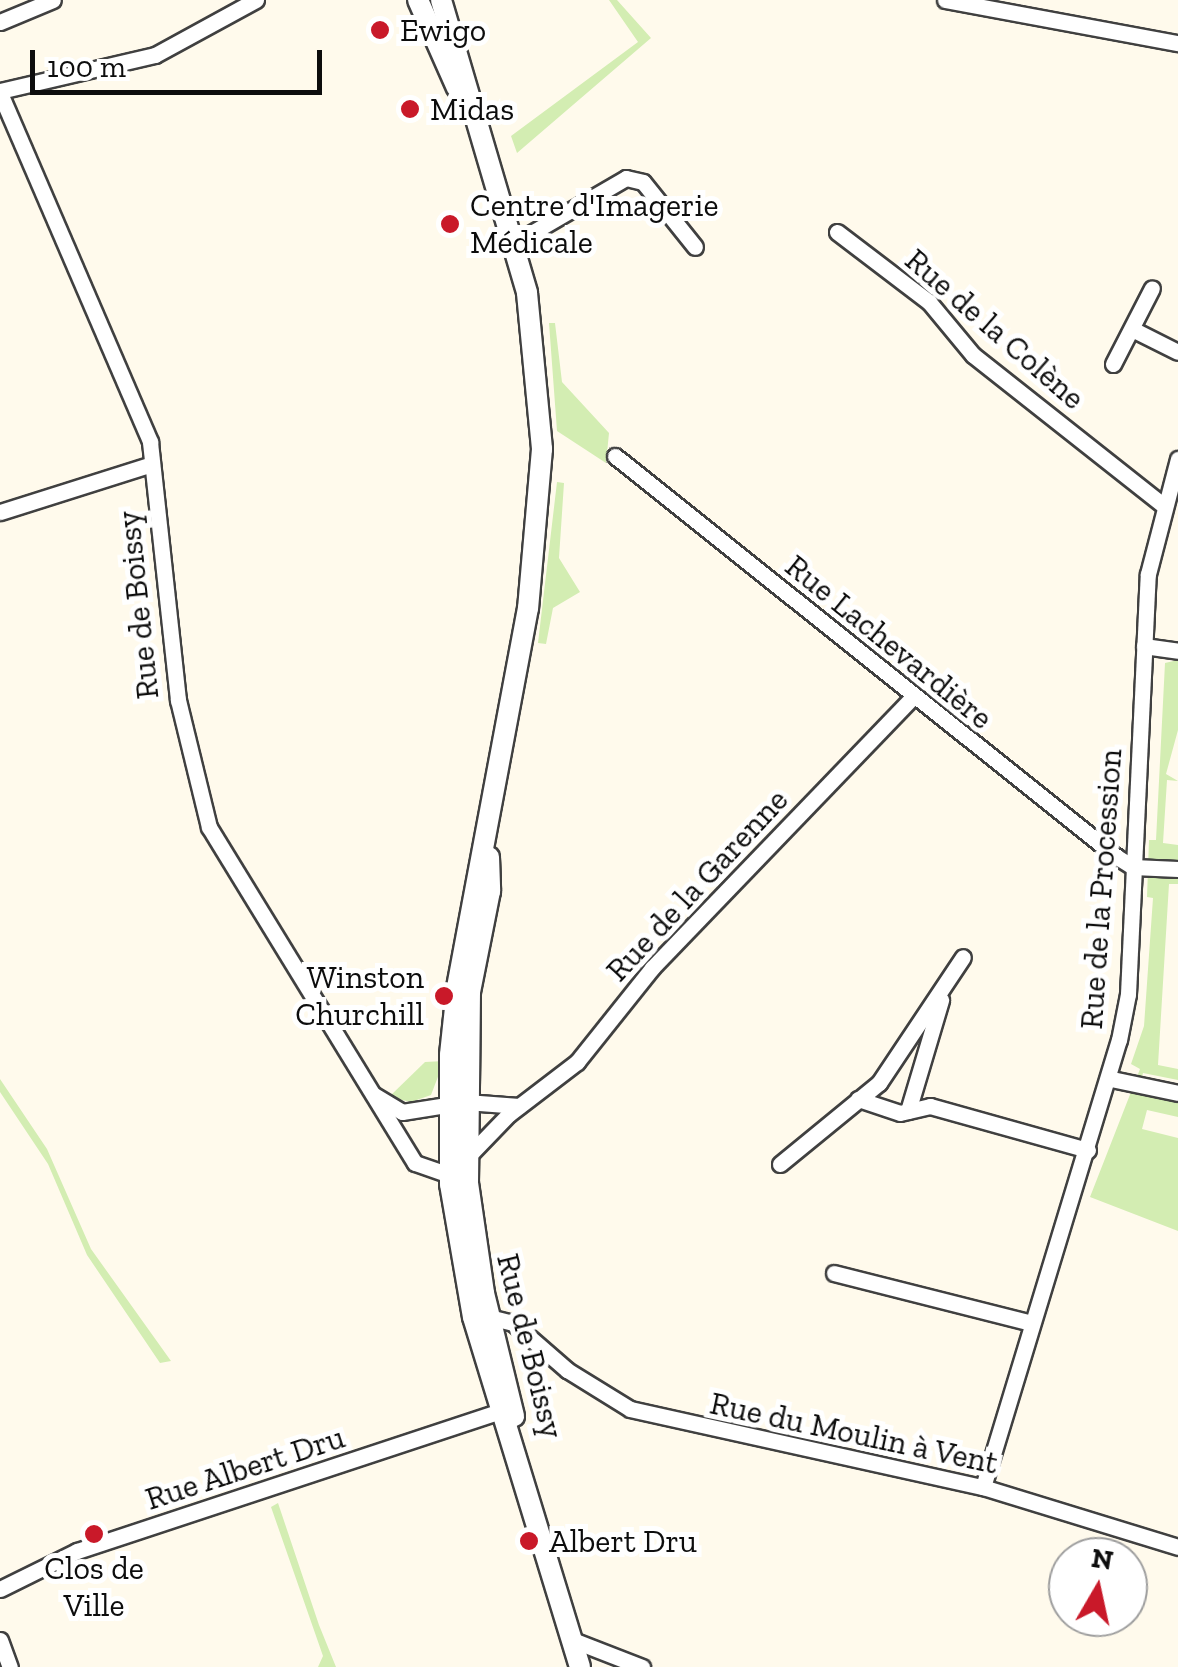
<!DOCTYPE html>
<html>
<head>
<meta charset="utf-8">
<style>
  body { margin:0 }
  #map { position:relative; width:1178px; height:1667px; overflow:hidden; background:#fffaec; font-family:"Zilla Slab",serif }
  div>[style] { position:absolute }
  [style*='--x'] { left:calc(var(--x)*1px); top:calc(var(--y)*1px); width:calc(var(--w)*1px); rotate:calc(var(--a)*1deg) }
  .green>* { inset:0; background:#d3edb2 }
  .roads { filter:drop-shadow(2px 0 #404040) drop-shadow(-2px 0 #404040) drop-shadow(0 2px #404040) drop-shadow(0 -2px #404040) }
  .minor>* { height:15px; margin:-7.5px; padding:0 7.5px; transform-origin:7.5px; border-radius:7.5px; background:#fff }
  .tertiary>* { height:20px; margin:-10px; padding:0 10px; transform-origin:10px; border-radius:10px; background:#fff }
  .dots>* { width:28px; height:28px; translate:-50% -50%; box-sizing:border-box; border:5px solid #fff; border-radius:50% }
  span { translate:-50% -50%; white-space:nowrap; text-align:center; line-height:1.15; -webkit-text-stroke:10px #fff; paint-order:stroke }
  .poi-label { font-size:32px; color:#0d0d0d }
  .left { translate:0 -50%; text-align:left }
  .right { translate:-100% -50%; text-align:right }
  .street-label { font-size:32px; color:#0d0d0d }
  .north { position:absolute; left:1048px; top:1537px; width:100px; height:100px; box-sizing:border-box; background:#fff; border:2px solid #9e9e9e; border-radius:50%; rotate:9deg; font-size:28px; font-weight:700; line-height:40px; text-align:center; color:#0d0d0d }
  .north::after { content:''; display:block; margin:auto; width:35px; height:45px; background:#c91929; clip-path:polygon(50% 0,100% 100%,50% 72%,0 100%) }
  .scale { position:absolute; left:30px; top:50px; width:292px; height:45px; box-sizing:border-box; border:5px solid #0d0d0d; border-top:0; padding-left:12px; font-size:30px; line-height:35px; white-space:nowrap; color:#0d0d0d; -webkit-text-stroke:8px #fff; paint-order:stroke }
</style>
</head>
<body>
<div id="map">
  <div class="green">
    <div style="clip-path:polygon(609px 0,617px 0,651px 38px,517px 153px,511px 136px,638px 42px)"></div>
    <div style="clip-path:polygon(549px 323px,555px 323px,562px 382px,609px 433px,606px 463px,557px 431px)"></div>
    <div style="clip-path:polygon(557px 482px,564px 483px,559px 558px,580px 592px,553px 608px,546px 644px,538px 643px)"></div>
    <div style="clip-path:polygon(1178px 660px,1178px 730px,1166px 774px,1178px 781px,1167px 780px,1163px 843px,1178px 845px,1178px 884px,1169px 884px,1158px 1065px,1178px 1069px,1178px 1080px,1143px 1073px,1140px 1085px,1178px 1093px,1178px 1117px,1147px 1110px,1142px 1129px,1178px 1138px,1178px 1231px,1090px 1197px,1140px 1069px,1131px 1064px,1144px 1026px,1153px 898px,1147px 897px,1149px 840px,1156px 840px,1165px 663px)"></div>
    <div style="clip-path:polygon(444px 1061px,431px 1095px,411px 1102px,389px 1097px,425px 1062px)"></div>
    <div style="clip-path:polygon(0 1079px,47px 1149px,91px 1249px,171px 1361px,160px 1363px,87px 1255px,48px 1164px,0 1092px)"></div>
    <div style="clip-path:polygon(278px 1503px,319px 1625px,336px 1667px,318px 1667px,323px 1656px,271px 1507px)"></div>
  </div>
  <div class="roads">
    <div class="minor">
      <div style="--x:945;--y:0;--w:237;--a:10.5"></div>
      <div style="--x:0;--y:22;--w:57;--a:-22.5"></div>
      <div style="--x:0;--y:91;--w:159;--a:-13.1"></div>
      <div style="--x:155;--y:55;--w:115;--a:-28.6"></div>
      <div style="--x:0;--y:93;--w:380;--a:66.7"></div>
      <div style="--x:150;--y:442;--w:260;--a:83.8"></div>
      <div style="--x:178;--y:700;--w:131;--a:76.3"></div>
      <div style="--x:209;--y:827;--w:394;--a:58.5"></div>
      <div style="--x:415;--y:1163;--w:37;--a:19"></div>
      <div style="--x:450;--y:1175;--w:85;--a:-46"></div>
      <div style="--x:509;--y:1114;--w:86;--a:-37.4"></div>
      <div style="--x:577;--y:1062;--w:120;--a:-51.4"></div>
      <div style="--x:652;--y:968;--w:375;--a:-46.1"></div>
      <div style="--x:837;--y:232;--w:116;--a:37.3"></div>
      <div style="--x:929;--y:302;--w:69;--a:50.3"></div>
      <div style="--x:973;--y:355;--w:243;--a:38.3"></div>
      <div style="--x:516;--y:242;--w:127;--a:-30.2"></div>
      <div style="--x:626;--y:178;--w:17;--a:13"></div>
      <div style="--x:643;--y:182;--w:83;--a:51.3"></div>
      <div style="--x:1132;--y:329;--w:51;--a:26.6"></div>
      <div style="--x:1113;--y:364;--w:85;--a:-62.8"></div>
      <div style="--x:615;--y:456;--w:642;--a:38.62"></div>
      <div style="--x:1117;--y:857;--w:19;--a:32"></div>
      <div style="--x:1133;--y:867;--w:45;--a:2.5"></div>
      <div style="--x:0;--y:512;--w:159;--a:-17.5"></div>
      <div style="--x:1144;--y:646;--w:34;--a:8"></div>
      <div style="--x:1111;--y:1079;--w:68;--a:11.8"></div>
      <div style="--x:374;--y:1095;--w:33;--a:31"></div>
      <div style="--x:402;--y:1112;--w:65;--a:-8.9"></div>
      <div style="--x:466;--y:1102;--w:53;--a:4.3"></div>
      <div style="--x:858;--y:1099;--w:44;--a:18.4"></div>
      <div style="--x:900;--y:1113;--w:31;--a:-13"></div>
      <div style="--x:930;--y:1106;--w:164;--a:15.6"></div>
      <div style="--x:908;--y:1111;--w:116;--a:-73.4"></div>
      <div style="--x:780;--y:1164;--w:128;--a:-39.3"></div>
      <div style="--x:879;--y:1083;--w:151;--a:-56.3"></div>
      <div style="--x:834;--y:1273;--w:204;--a:14.2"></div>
      <div style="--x:481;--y:1315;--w:33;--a:14"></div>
      <div style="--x:513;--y:1323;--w:72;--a:41"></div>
      <div style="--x:567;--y:1370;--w:74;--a:31.8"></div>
      <div style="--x:630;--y:1409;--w:362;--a:12.5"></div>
      <div style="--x:983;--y:1487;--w:204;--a:17.1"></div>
      <div style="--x:983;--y:1487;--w:467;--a:-73.1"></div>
      <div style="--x:1119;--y:1040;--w:47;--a:-78.9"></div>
      <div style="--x:1128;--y:994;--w:420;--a:-87.3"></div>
      <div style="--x:1148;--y:574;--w:119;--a:-75.4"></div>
      <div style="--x:0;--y:1589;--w:86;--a:-26.3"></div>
      <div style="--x:77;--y:1551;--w:455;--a:-18.3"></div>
      <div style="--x:0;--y:1640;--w:29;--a:70"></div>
      <div style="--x:575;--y:1641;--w:72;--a:21.2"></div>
    </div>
    <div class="tertiary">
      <div style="--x:418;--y:0;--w:96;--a:66.1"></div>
      <div style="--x:441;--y:0;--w:305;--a:73.6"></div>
      <div style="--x:527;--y:293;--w:157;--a:84.5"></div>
      <div style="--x:542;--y:449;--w:160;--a:95"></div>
      <div style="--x:528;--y:608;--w:388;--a:100.6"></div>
      <div style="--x:457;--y:989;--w:66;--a:96.1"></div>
      <div style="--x:450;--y:1055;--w:129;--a:90"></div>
      <div style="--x:450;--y:1184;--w:135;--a:80.2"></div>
      <div style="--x:473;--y:1317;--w:366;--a:73"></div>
      <div style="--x:489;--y:857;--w:34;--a:88"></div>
      <div style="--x:490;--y:891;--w:103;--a:101.2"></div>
      <div style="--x:470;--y:992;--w:191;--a:90.6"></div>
      <div style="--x:468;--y:1183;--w:111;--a:81.7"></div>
      <div style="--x:484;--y:1293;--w:127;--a:76.3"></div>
    </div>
  </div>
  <div class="dots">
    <div style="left:380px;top:30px;background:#c91929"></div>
    <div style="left:410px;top:109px;background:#c91929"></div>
    <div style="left:450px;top:224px;background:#c91929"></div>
    <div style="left:444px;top:996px;background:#c91929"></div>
    <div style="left:94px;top:1534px;background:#c91929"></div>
    <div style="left:529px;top:1541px;background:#c91929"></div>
  </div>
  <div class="poi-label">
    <span class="left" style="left:400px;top:30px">Ewigo</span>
    <span class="left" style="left:430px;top:109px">Midas</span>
    <span class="left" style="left:470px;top:224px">Centre d'Imagerie<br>Médicale</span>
    <span class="right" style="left:424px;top:996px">Winston<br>Churchill</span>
    <span class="left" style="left:549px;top:1541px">Albert Dru</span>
    <span style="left:94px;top:1587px">Clos de<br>Ville</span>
  </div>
  <div class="street-label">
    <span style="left:995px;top:329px;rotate:41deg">Rue de la Colène</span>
    <span style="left:138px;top:605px;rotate:-96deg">Rue de Boissy</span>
    <span style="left:889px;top:642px;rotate:39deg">Rue Lachevardière</span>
    <span style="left:697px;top:885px;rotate:-47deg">Rue de la Garenne</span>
    <span style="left:1101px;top:889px;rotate:-86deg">Rue de la Procession</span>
    <span style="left:530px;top:1346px;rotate:76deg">Rue de Boissy</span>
    <span style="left:854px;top:1433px;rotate:12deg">Rue du Moulin à Vent</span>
    <span style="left:245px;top:1468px;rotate:-18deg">Rue Albert Dru</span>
  </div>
  <div class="north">N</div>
  <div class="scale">100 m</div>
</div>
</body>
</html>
